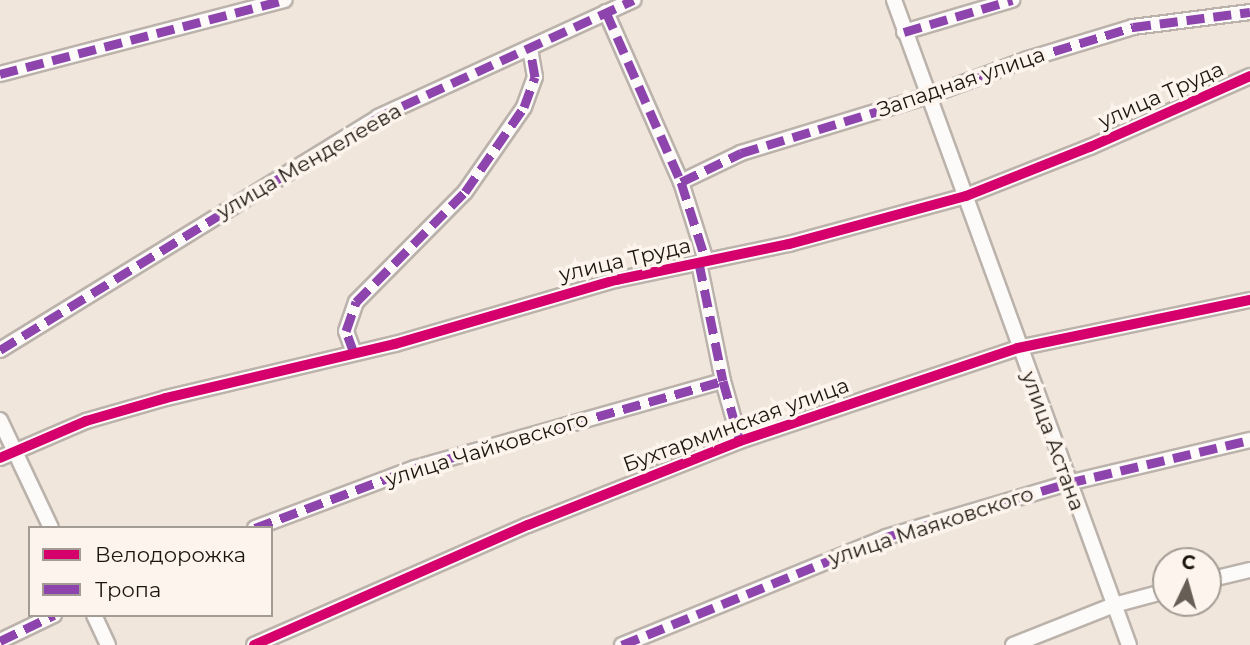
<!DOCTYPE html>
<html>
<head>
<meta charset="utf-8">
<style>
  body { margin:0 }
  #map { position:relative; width:1250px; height:645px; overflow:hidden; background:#f1e6db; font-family:Montserrat,sans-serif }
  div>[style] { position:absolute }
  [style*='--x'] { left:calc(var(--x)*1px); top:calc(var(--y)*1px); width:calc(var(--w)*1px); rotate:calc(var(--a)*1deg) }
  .roads { filter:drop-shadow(2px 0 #bbb3ab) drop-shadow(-2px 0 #bbb3ab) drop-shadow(0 2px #bbb3ab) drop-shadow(0 -2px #bbb3ab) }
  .minor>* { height:14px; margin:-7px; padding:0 7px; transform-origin:7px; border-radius:7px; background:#fdfbfa }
  .quiet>* { height:9px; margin-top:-4.5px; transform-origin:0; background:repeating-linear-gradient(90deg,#8e44ad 0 18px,transparent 0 27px) }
  .cycleway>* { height:10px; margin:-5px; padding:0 5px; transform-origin:5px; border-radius:5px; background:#d6006c }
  span { translate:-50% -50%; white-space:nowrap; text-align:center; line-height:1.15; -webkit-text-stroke:7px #fdf5ed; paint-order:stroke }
  .street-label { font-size:21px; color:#1d160f }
  .legend { position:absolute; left:28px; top:526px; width:245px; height:91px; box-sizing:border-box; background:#fdf5ed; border:2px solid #a39c94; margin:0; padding:9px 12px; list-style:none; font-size:21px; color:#1d160f }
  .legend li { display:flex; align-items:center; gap:14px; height:35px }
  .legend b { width:35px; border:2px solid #a39c94 }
  .north { position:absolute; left:1152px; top:547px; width:70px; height:70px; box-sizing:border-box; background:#fdf5ed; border:2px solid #a39c94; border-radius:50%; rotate:5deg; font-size:19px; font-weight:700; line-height:28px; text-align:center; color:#1d160f }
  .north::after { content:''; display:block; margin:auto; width:24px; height:32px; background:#675f56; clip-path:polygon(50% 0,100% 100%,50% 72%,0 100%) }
</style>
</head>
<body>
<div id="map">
  <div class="roads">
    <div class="minor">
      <div style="--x:894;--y:0;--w:686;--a:69.98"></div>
      <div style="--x:606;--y:12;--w:186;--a:66.2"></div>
      <div style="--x:681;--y:182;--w:83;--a:72.4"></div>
      <div style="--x:904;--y:32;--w:113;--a:-16.5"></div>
      <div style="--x:0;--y:74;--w:294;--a:-14.6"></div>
      <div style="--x:681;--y:182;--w:67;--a:-25.8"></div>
      <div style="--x:741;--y:153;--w:195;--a:-17"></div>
      <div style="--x:928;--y:96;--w:107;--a:-20.3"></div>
      <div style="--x:1028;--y:59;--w:110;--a:-16.9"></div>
      <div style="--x:1133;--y:27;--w:118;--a:-7.3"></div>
      <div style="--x:699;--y:263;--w:120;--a:78.5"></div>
      <div style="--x:723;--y:381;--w:62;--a:74.2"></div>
      <div style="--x:0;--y:350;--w:444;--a:-31.6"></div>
      <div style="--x:378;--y:117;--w:281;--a:-24.6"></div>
      <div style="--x:354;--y:353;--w:23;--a:-110"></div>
      <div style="--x:346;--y:331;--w:31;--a:-71"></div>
      <div style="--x:356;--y:302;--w:155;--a:-45.3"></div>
      <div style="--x:465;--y:192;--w:103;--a:-55.2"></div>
      <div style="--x:524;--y:107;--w:32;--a:-70"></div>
      <div style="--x:535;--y:77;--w:28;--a:-100"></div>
      <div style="--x:0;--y:420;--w:119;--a:64.7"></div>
      <div style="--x:0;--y:458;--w:94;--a:-23.3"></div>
      <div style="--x:86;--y:421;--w:83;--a:-16"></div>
      <div style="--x:166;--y:398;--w:235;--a:-13.3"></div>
      <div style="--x:395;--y:344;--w:230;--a:-16.2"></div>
      <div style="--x:616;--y:280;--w:177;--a:-11.8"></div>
      <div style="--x:789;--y:244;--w:183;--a:-15.2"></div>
      <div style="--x:966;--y:196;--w:133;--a:-21.6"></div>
      <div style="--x:1090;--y:147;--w:175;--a:-23.9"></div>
      <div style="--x:255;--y:528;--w:171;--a:-20.6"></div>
      <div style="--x:415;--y:468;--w:320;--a:-15.8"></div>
      <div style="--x:1208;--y:580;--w:43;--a:-13.4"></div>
      <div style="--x:94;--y:615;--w:33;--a:65"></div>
      <div style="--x:0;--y:641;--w:60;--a:-25.7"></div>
      <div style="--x:254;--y:645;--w:299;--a:-23.7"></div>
      <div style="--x:528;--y:525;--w:228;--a:-21.6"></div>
      <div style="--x:740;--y:441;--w:293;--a:-18.5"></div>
      <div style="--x:1018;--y:348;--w:237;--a:-11.7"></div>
      <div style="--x:622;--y:645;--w:285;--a:-22.2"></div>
      <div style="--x:886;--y:537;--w:190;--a:-16.5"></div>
      <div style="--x:1068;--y:483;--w:187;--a:-13.3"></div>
      <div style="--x:1013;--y:645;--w:109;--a:-21.6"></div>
      <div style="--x:1114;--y:605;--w:54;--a:-15.1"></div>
    </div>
  </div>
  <div class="quiet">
    <div style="--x:606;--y:12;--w:186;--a:66.2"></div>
    <div style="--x:681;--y:182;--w:83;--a:72.4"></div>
    <div style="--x:904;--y:32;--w:113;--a:-16.5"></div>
    <div style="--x:0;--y:74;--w:294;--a:-14.6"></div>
    <div style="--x:681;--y:182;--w:67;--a:-25.8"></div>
    <div style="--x:741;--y:153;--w:195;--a:-17"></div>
    <div style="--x:928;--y:96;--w:107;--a:-20.3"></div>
    <div style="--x:1028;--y:59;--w:110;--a:-16.9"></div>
    <div style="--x:1133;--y:27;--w:118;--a:-7.3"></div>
    <div style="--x:699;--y:263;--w:120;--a:78.5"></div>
    <div style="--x:723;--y:381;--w:62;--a:74.2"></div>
    <div style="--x:0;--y:350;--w:444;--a:-31.6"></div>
    <div style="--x:378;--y:117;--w:281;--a:-24.6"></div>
    <div style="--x:354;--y:353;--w:23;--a:-110"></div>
    <div style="--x:346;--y:331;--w:31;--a:-71"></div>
    <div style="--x:356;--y:302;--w:155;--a:-45.3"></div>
    <div style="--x:465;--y:192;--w:103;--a:-55.2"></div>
    <div style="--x:524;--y:107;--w:32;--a:-70"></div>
    <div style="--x:535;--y:77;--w:28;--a:-100"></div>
    <div style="--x:255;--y:528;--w:171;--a:-20.6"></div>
    <div style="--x:415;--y:468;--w:320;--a:-15.8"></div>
    <div style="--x:0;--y:641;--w:60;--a:-25.7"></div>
    <div style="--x:622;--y:645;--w:285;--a:-22.2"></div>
    <div style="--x:886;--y:537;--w:190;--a:-16.5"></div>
    <div style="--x:1068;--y:483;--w:187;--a:-13.3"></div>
  </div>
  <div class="cycleway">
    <div style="--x:0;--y:458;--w:94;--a:-23.3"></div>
    <div style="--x:86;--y:421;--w:83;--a:-16"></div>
    <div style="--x:166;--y:398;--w:235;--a:-13.3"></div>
    <div style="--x:395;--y:344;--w:230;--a:-16.2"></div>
    <div style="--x:616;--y:280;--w:177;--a:-11.8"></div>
    <div style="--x:789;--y:244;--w:183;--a:-15.2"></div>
    <div style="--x:966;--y:196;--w:133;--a:-21.6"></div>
    <div style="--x:1090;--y:147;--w:175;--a:-23.9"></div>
    <div style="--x:254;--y:645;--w:299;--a:-23.7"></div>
    <div style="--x:528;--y:525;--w:228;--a:-21.6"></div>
    <div style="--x:740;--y:441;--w:293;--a:-18.5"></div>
    <div style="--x:1018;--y:348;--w:237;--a:-11.7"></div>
  </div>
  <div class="street-label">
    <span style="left:961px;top:82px;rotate:-19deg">Западная улица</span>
    <span style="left:1161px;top:95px;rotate:-24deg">улица Труда</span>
    <span style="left:309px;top:161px;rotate:-30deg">улица Менделеева</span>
    <span style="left:625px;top:260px;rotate:-13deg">улица Труда</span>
    <span style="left:736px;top:425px;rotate:-20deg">Бухтарминская улица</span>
    <span style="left:1053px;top:441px;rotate:70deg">улица Астана</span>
    <span style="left:487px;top:449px;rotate:-17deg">улица Чайковского</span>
    <span style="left:931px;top:526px;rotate:-18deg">улица Маяковского</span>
  </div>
  <ul class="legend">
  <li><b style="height:9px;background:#d6006c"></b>Велодорожка</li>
  <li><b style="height:9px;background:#8e44ad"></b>Тропа</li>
  </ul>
  <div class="north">С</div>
</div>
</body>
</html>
